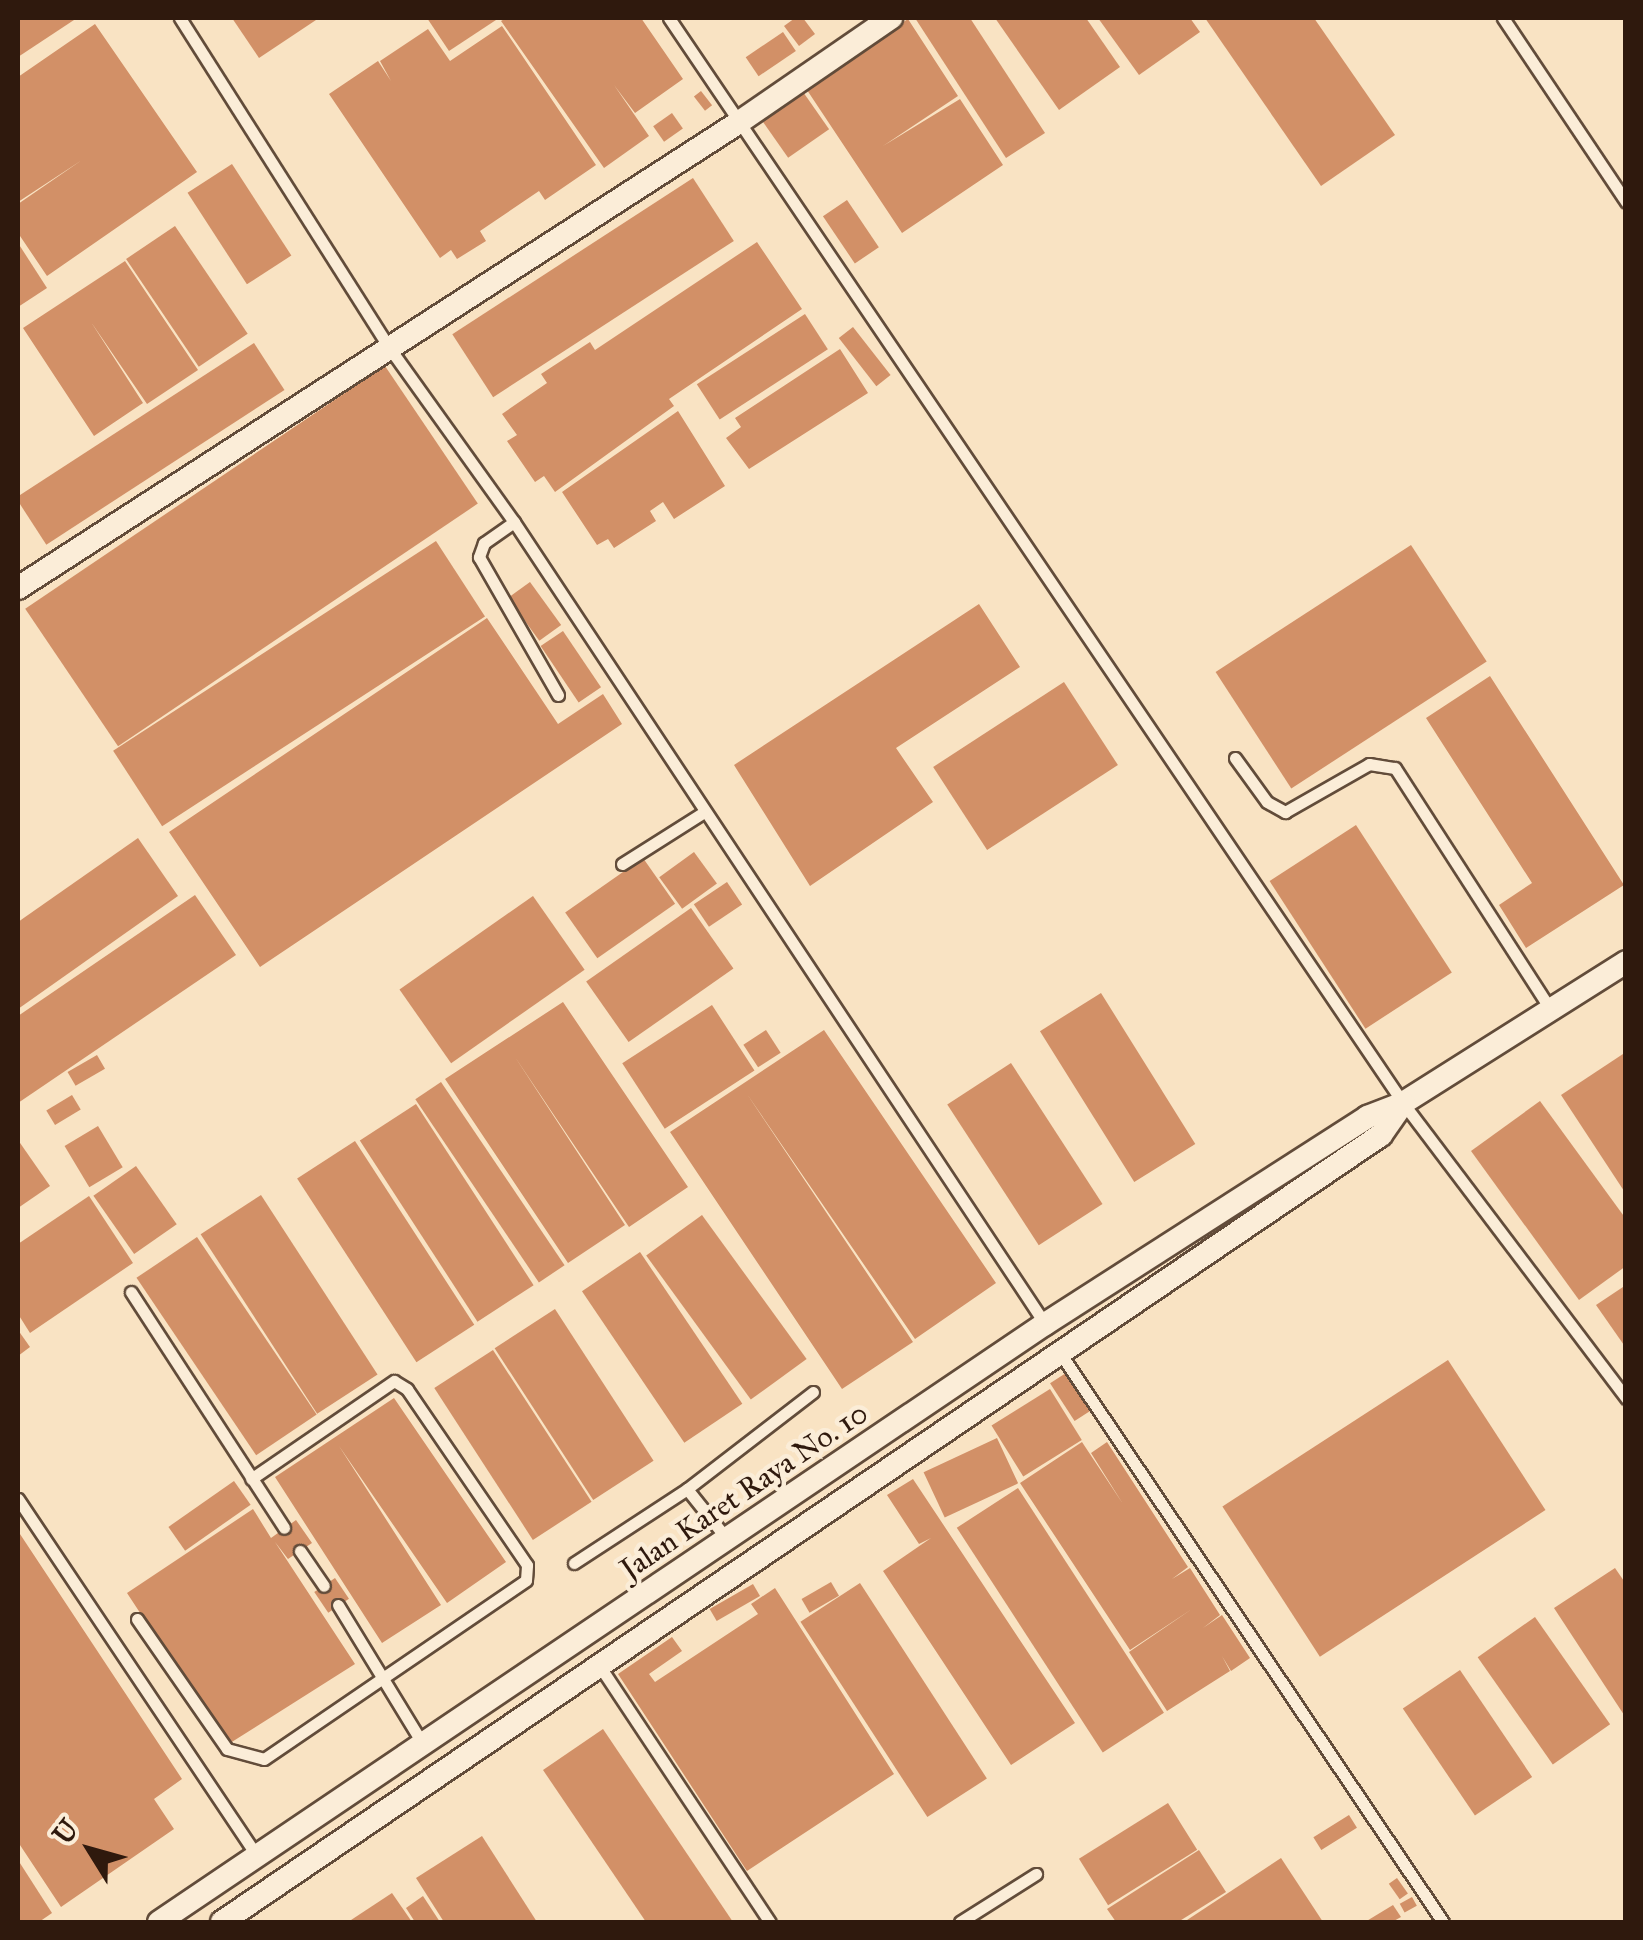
<!DOCTYPE html>
<html>
<head>
<meta charset="utf-8">
<style>
  body { margin:0 }
  #map { position:relative; width:1643px; height:1940px; overflow:hidden; background:#f9e3c3; font-family:"IM FELL Great Primer",serif }
  div>[style] { position:absolute }
  [style*='--x'] { left:calc(var(--x)*1px); top:calc(var(--y)*1px); width:calc(var(--w)*1px); rotate:calc(var(--a)*1deg) }
  .building>* { inset:0; background:#d29067; transform-origin:0 0 }
  .roads { filter:drop-shadow(2px 0 #624c3a) drop-shadow(-2px 0 #624c3a) drop-shadow(0 2px #624c3a) drop-shadow(0 -2px #624c3a) }
  .service>* { height:11px; margin:-5.5px; padding:0 5.5px; transform-origin:5.5px; border-radius:5.5px; background:#fbedd8 }
  .minor>* { height:22px; margin:-11px; padding:0 11px; transform-origin:11px; border-radius:11px; background:#fbedd8 }
  span { translate:-50% -50%; white-space:nowrap; text-align:center; line-height:1.15; -webkit-text-stroke:9px #fbedd8; paint-order:stroke }
  .street-label { font-size:30px; color:#2f190d }
  .frame { position:absolute; inset:0; border:20px solid #2f190d; pointer-events:none }
  .north { position:absolute; left:40px; top:1800px; width:100px; height:100px; -webkit-text-stroke:8px #fbedd8; paint-order:stroke; rotate:307deg; font-size:28px; font-weight:700; line-height:40px; text-align:center; color:#2f190d }
  .north::after { content:''; display:block; margin:auto; width:35px; height:45px; background:#2f190d; clip-path:polygon(50% 0,100% 100%,50% 72%,0 100%) }
</style>
</head>
<body>
<div id="map">
  <div class="building">
    <div style="clip-path:polygon(18px 18px,77px 18px,18px 57px)"></div>
    <div style="clip-path:polygon(232px 18px,319px 18px,259px 58px)"></div>
    <div style="clip-path:polygon(427px 18px,499px 18px,449px 51px)"></div>
    <div style="clip-path:polygon(506px 18px,641px 18px,683px 79px,635px 113px,614px 85px,649px 136px,604px 168px,501px 21px)"></div>
    <div style="clip-path:polygon(795px 18px,803px 18px,815px 34px,799px 46px,784px 26px)"></div>
    <div style="clip-path:polygon(915px 18px,970px 18px,1045px 133px,1006px 158px)"></div>
    <div style="clip-path:polygon(995px 18px,1086px 18px,1120px 67px,1059px 110px)"></div>
    <div style="clip-path:polygon(1098px 18px,1190px 18px,1200px 32px,1139px 75px)"></div>
    <div style="clip-path:polygon(1205px 18px,1314px 18px,1395px 135px,1321px 186px)"></div>
    <div style="clip-path:polygon(908px 19px,958px 96px,883px 146px,960px 99px,1003px 165px,902px 233px,805px 87px)"></div>
    <div style="clip-path:polygon(95px 24px,197px 172px,47px 276px,18px 233px,18px 204px,82px 160px,18px 202px,18px 77px)"></div>
    <div style="clip-path:polygon(502px 26px,596px 165px,545px 200px,539px 191px,480px 231px,486px 241px,457px 259px,451px 250px,440px 258px,329px 94px,378px 61px,391px 81px,380px 61px,428px 29px,450px 61px)"></div>
    <div style="left:783px;top:32px;width:23px;height:45px;rotate:56deg"></div>
    <div style="left:801px;top:89px;width:49px;height:50px;rotate:55deg"></div>
    <div style="left:701px;top:91px;width:18px;height:9px;rotate:52deg"></div>
    <div style="left:672px;top:113px;width:19px;height:23px;rotate:55deg"></div>
    <div style="left:232px;top:164px;width:109px;height:53px;rotate:57deg"></div>
    <div style="left:693px;top:178px;width:75px;height:287px;rotate:57deg"></div>
    <div style="left:847px;top:200px;width:57px;height:29px;rotate:56deg"></div>
    <div style="left:175px;top:226px;width:130px;height:59px;rotate:56deg"></div>
    <div style="clip-path:polygon(757px 242px,802px 309px,669px 399px,674px 406px,555px 492px,544px 476px,535px 482px,507px 441px,517px 435px,502px 414px,547px 383px,541px 374px,590px 342px,595px 350px)"></div>
    <div style="clip-path:polygon(18px 243px,47px 288px,18px 307px)"></div>
    <div style="clip-path:polygon(125px 261px,198px 370px,147px 404px,91px 322px,143px 403px,94px 436px,23px 328px)"></div>
    <div style="left:805px;top:314px;width:42px;height:129px;rotate:57deg"></div>
    <div style="left:853px;top:327px;width:61px;height:18px;rotate:52deg"></div>
    <div style="left:254px;top:343px;width:56px;height:284px;rotate:57deg"></div>
    <div style="clip-path:polygon(840px 349px,868px 393px,749px 469px,726px 438px,741px 427px,735px 418px)"></div>
    <div style="left:385px;top:366px;width:166px;height:434px;rotate:56deg"></div>
    <div style="clip-path:polygon(678px 411px,725px 486px,674px 519px,663px 502px,650px 511px,656px 521px,614px 548px,608px 539px,597px 545px,562px 492px)"></div>
    <div style="left:436px;top:541px;width:90px;height:385px;rotate:57deg"></div>
    <div style="left:1411px;top:545px;width:139px;height:233px;rotate:57deg"></div>
    <div style="left:530px;top:582px;width:53px;height:27px;rotate:54deg"></div>
    <div style="clip-path:polygon(979px 604px,1020px 667px,896px 748px,933px 802px,810px 886px,734px 765px)"></div>
    <div style="clip-path:polygon(487px 618px,558px 724px,603px 694px,622px 724px,260px 967px,169px 832px)"></div>
    <div style="left:563px;top:631px;width:68px;height:27px;rotate:56deg"></div>
    <div style="clip-path:polygon(1490px 676px,1624px 885px,1526px 948px,1499px 905px,1532px 883px,1426px 718px)"></div>
    <div style="left:1064px;top:682px;width:99px;height:156px;rotate:57deg"></div>
    <div style="left:1356px;top:825px;width:176px;height:103px;rotate:57deg"></div>
    <div style="clip-path:polygon(138px 838px,178px 896px,18px 1009px,18px 922px)"></div>
    <div style="left:694px;top:852px;width:39px;height:43px;rotate:54deg"></div>
    <div style="left:643px;top:858px;width:56px;height:95px;rotate:55deg"></div>
    <div style="left:727px;top:882px;width:27px;height:40px;rotate:56deg"></div>
    <div style="clip-path:polygon(195px 895px,236px 955px,18px 1103px,18px 1016px)"></div>
    <div style="left:533px;top:896px;width:90px;height:163px;rotate:55deg"></div>
    <div style="left:691px;top:908px;width:74px;height:128px;rotate:55deg"></div>
    <div style="left:1101px;top:993px;width:178px;height:72px;rotate:58deg"></div>
    <div style="clip-path:polygon(563px 1002px,688px 1187px,629px 1227px,515px 1057px,625px 1225px,568px 1263px,445px 1079px)"></div>
    <div style="left:712px;top:1005px;width:78px;height:107px;rotate:57deg"></div>
    <div style="left:766px;top:1030px;width:27px;height:27px;rotate:57deg"></div>
    <div style="clip-path:polygon(824px 1030px,996px 1283px,915px 1339px,747px 1094px,913px 1342px,842px 1389px,670px 1132px)"></div>
    <div style="clip-path:polygon(1626px 1052px,1626px 1194px,1561px 1095px)"></div>
    <div style="left:97px;top:1055px;width:16px;height:34px;rotate:60deg"></div>
    <div style="left:1011px;top:1063px;width:168px;height:76px;rotate:57deg"></div>
    <div style="left:441px;top:1082px;width:221px;height:31px;rotate:56deg"></div>
    <div style="left:72px;top:1095px;width:17px;height:30px;rotate:59deg"></div>
    <div style="clip-path:polygon(1540px 1101px,1626px 1219px,1626px 1266px,1579px 1300px,1471px 1151px)"></div>
    <div style="left:416px;top:1104px;width:216px;height:67px;rotate:57deg"></div>
    <div style="left:98px;top:1126px;width:48px;height:39px;rotate:59deg"></div>
    <div style="clip-path:polygon(18px 1140px,50px 1186px,18px 1208px)"></div>
    <div style="left:355px;top:1141px;width:219px;height:69px;rotate:57deg"></div>
    <div style="left:136px;top:1166px;width:71px;height:52px;rotate:55deg"></div>
    <div style="left:261px;top:1195px;width:214px;height:72px;rotate:57deg"></div>
    <div style="clip-path:polygon(89px 1196px,133px 1263px,30px 1333px,18px 1314px,18px 1244px)"></div>
    <div style="left:702px;top:1215px;width:178px;height:69px;rotate:54deg"></div>
    <div style="left:197px;top:1237px;width:214px;height:73px;rotate:56deg"></div>
    <div style="left:640px;top:1252px;width:183px;height:70px;rotate:56deg"></div>
    <div style="clip-path:polygon(1626px 1285px,1626px 1348px,1596px 1305px)"></div>
    <div style="left:555px;top:1309px;width:181px;height:72px;rotate:57deg"></div>
    <div style="clip-path:polygon(18px 1330px,30px 1347px,18px 1356px)"></div>
    <div style="left:493px;top:1350px;width:181px;height:70px;rotate:57deg"></div>
    <div style="left:1448px;top:1360px;width:179px;height:269px;rotate:57deg"></div>
    <div style="left:1066px;top:1373px;width:45px;height:19px;rotate:57deg"></div>
    <div style="left:1050px;top:1389px;width:60px;height:69px;rotate:58deg"></div>
    <div style="clip-path:polygon(394px 1398px,506px 1562px,447px 1603px,339px 1446px,441px 1605px,382px 1643px,275px 1477px)"></div>
    <div style="left:997px;top:1438px;width:50px;height:81px;rotate:65deg"></div>
    <div style="clip-path:polygon(1082px 1442px,1123px 1504px,1091px 1453px,1107px 1442px,1188px 1567px,1172px 1579px,1190px 1568px,1220px 1615px,1203px 1628px,1222px 1615px,1250px 1658px,1231px 1671px,1222px 1656px,1230px 1671px,1167px 1711px,1129px 1652px,1192px 1609px,1130px 1650px,1020px 1483px)"></div>
    <div style="clip-path:polygon(913px 1479px,1075px 1723px,1011px 1765px,883px 1571px,931px 1538px,919px 1544px,887px 1495px)"></div>
    <div style="left:234px;top:1481px;width:29px;height:80px;rotate:55deg"></div>
    <div style="left:1018px;top:1488px;width:268px;height:73px;rotate:57deg"></div>
    <div style="clip-path:polygon(253px 1509px,271px 1538px,296px 1520px,312px 1543px,288px 1559px,275px 1542px,355px 1664px,227px 1745px,127px 1593px)"></div>
    <div style="clip-path:polygon(18px 1531px,182px 1779px,154px 1799px,174px 1829px,61px 1907px,18px 1842px)"></div>
    <div style="clip-path:polygon(1615px 1568px,1626px 1584px,1626px 1718px,1554px 1608px)"></div>
    <div style="left:335px;top:1578px;width:25px;height:25px;rotate:56deg"></div>
    <div style="left:831px;top:1582px;width:16px;height:34px;rotate:60deg"></div>
    <div style="left:860px;top:1583px;width:233px;height:71px;rotate:57deg"></div>
    <div style="left:753px;top:1584px;width:14px;height:50px;rotate:60deg"></div>
    <div style="clip-path:polygon(775px 1588px,894px 1774px,747px 1871px,618px 1674px,672px 1637px,682px 1651px,649px 1674px,655px 1682px,758px 1614px,751px 1604px)"></div>
    <div style="left:1535px;top:1617px;width:131px;height:70px;rotate:55deg"></div>
    <div style="left:1460px;top:1670px;width:129px;height:69px;rotate:56deg"></div>
    <div style="clip-path:polygon(603px 1729px,733px 1922px,646px 1922px,543px 1770px)"></div>
    <div style="left:1168px;top:1803px;width:55px;height:105px;rotate:58deg"></div>
    <div style="left:1349px;top:1815px;width:15px;height:42px;rotate:58deg"></div>
    <div style="clip-path:polygon(482px 1836px,537px 1922px,444px 1922px,416px 1878px)"></div>
    <div style="clip-path:polygon(1199px 1850px,1226px 1892px,1178px 1922px,1116px 1922px,1107px 1909px)"></div>
    <div style="clip-path:polygon(1281px 1858px,1323px 1922px,1184px 1922px)"></div>
    <div style="clip-path:polygon(18px 1860px,52px 1913px,39px 1922px,18px 1922px)"></div>
    <div style="left:1397px;top:1878px;width:19px;height:10px;rotate:55deg"></div>
    <div style="clip-path:polygon(392px 1893px,412px 1922px,348px 1922px)"></div>
    <div style="clip-path:polygon(423px 1896px,440px 1922px,415px 1922px,406px 1908px)"></div>
    <div style="left:1412px;top:1897px;width:10px;height:14px;rotate:61deg"></div>
    <div style="clip-path:polygon(1393px 1905px,1401px 1917px,1392px 1922px,1365px 1922px)"></div>
  </div>
  <div class="roads">
    <div class="service">
      <div style="--x:180;--y:18;--w:388;--a:57.6"></div>
      <div style="--x:388;--y:346;--w:216;--a:54.4"></div>
      <div style="--x:514;--y:522;--w:962;--a:56.49"></div>
      <div style="--x:669;--y:18;--w:1310;--a:55.92"></div>
      <div style="--x:1403;--y:1103;--w:370;--a:52.9"></div>
      <div style="--x:1503;--y:18;--w:221;--a:56.2"></div>
      <div style="--x:514;--y:522;--w:37;--a:145"></div>
      <div style="--x:484;--y:543;--w:15;--a:110"></div>
      <div style="--x:479;--y:557;--w:159;--a:60.2"></div>
      <div style="--x:1235;--y:758;--w:54;--a:54"></div>
      <div style="--x:1267;--y:802;--w:21;--a:29"></div>
      <div style="--x:1285;--y:812;--w:97;--a:-29.7"></div>
      <div style="--x:1369;--y:764;--w:26;--a:9"></div>
      <div style="--x:1395;--y:768;--w:288;--a:57.2"></div>
      <div style="--x:622;--y:864;--w:97;--a:-32.4"></div>
      <div style="--x:131;--y:1292;--w:281;--a:57"></div>
      <div style="--x:1060;--y:1353;--w:686;--a:56.06"></div>
      <div style="--x:18;--y:1499;--w:430;--a:56.2"></div>
      <div style="--x:727;--y:1539;--w:64;--a:-128.7"></div>
      <div style="--x:687;--y:1489;--w:159;--a:-37.6"></div>
      <div style="--x:300;--y:1551;--w:42;--a:55.6"></div>
      <div style="--x:574;--y:1563;--w:135;--a:-33.2"></div>
      <div style="--x:338;--y:1605;--w:163;--a:58.6"></div>
      <div style="--x:137;--y:1619;--w:158;--a:55.3"></div>
      <div style="--x:227;--y:1749;--w:38;--a:15"></div>
      <div style="--x:264;--y:1759;--w:317;--a:-34.3"></div>
      <div style="--x:526;--y:1580;--w:15;--a:-86"></div>
      <div style="--x:527;--y:1565;--w:213;--a:-124.3"></div>
      <div style="--x:407;--y:1389;--w:15;--a:-148"></div>
      <div style="--x:394;--y:1381;--w:173;--a:145.6"></div>
      <div style="--x:599;--y:1665;--w:309;--a:56.4"></div>
      <div style="--x:960;--y:1922;--w:90;--a:-32.3"></div>
    </div>
    <div class="minor">
      <div style="--x:18;--y:588;--w:857;--a:-32.86"></div>
      <div style="--x:738;--y:123;--w:186;--a:-34.5"></div>
      <div style="--x:159;--y:1922;--w:1069;--a:-34.02"></div>
      <div style="--x:1045;--y:1324;--w:383;--a:-32.7"></div>
      <div style="--x:1367;--y:1117;--w:39;--a:-21"></div>
      <div style="--x:1403;--y:1103;--w:264;--a:-32.3"></div>
      <div style="--x:222;--y:1922;--w:1401;--a:-34.18"></div>
      <div style="--x:1381;--y:1135;--w:39;--a:-55"></div>
    </div>
  </div>
  <div class="street-label">
    <span style="left:744px;top:1491px;rotate:-34deg">Jalan Karet Raya No. 10</span>
  </div>
  <div class="frame"></div>
  <div class="north">U</div>
</div>
</body>
</html>
